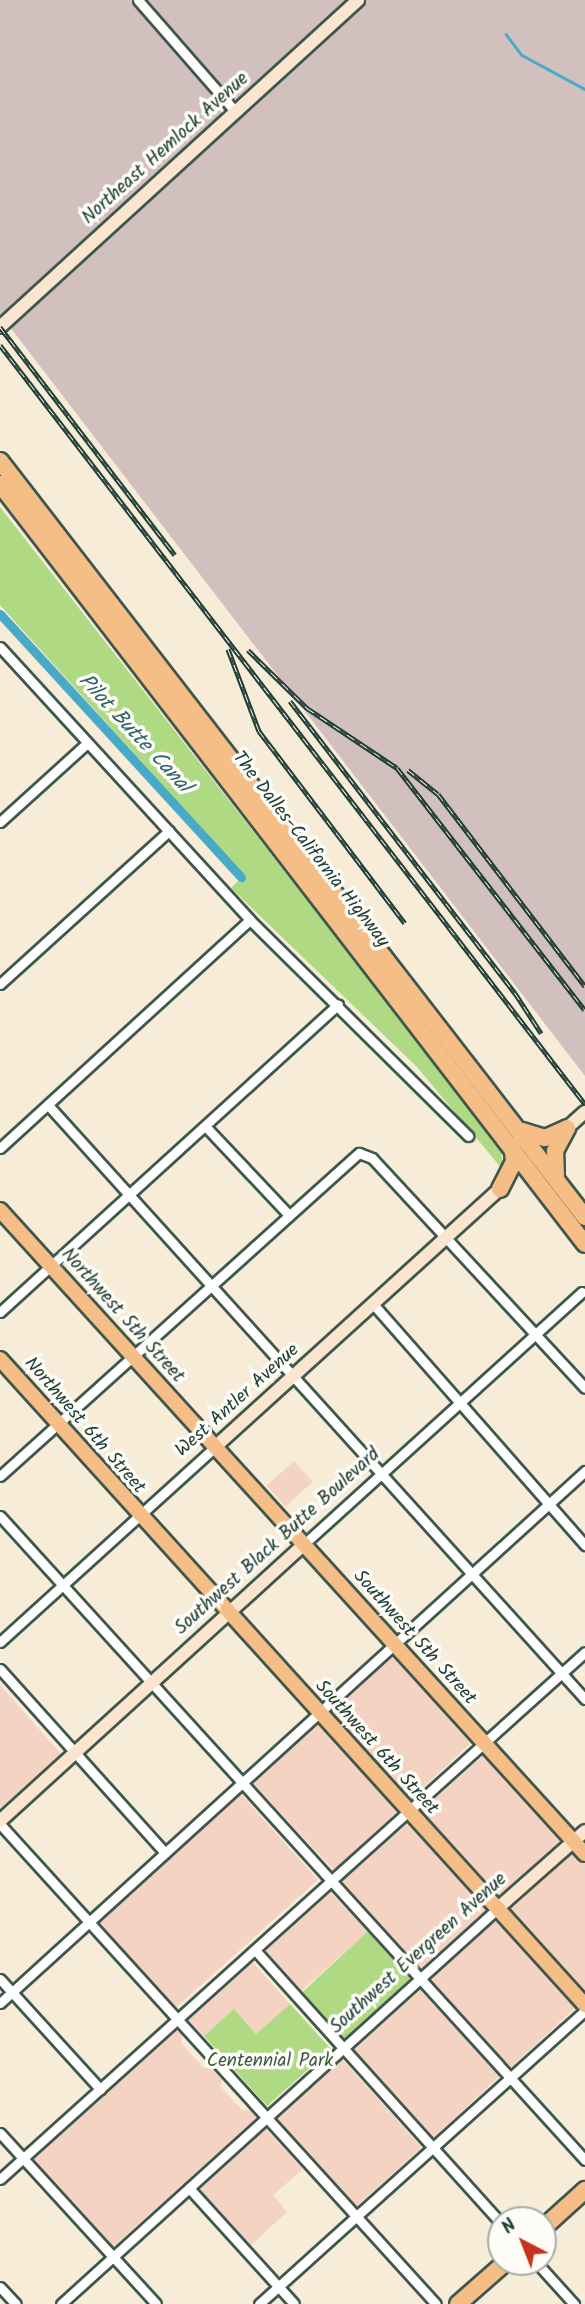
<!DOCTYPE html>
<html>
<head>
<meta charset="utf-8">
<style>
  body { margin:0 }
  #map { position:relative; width:585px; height:2304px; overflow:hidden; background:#f6ecd8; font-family:Kalam,sans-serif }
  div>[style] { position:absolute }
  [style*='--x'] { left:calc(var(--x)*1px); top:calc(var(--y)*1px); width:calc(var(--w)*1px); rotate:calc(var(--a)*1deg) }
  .built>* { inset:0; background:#f5d3c2; transform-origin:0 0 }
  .industrial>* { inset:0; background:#d1c0bd }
  .green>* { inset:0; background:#b0d984; transform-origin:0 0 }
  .stream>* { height:2.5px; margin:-1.25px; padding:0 1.25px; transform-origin:1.25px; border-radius:1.25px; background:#49aac8 }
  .canal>* { height:9px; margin:-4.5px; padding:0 4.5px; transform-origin:4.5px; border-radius:4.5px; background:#49aac8 }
  .roads { filter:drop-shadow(2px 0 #3f574d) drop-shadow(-2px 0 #3f574d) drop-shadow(0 2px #3f574d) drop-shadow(0 -2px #3f574d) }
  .street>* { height:9px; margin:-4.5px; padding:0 4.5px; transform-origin:4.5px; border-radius:4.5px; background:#fff }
  .secondary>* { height:12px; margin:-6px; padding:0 6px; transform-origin:6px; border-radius:6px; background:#fbe5cf }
  .primary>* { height:14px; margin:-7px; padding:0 7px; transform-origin:7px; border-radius:7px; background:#f6be87 }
  .highway>* { height:16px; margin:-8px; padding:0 8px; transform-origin:8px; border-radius:8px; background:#f6be87 }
  .rail>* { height:5px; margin-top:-2.5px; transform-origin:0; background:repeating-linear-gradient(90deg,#fdfcf7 0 8px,#1f3d34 0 16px); box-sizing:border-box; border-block:2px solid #1f3d34 }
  span { translate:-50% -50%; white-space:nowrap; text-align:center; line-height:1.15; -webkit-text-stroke:7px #fdfcf7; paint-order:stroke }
  .street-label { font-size:19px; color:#1f3d34 }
  .park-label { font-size:19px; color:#3c5c44 }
  .water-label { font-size:21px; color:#2e6368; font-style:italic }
  .north { position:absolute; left:487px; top:2206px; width:70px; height:70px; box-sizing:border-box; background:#fdfcf7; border:2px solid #a4b0a9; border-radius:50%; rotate:318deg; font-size:19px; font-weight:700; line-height:28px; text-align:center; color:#1f3d34 }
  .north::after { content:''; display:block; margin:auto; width:24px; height:32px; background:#c8321e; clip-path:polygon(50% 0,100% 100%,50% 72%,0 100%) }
</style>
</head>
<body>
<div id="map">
  <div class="built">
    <div style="left:294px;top:1461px;width:28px;height:37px;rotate:48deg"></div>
    <div style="left:392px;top:1654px;width:119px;height:190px;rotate:47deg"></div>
    <div style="clip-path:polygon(0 1685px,61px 1754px,0 1808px)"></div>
    <div style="clip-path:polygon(485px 1754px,585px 1864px,585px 1999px,510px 2068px,340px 1883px)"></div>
    <div style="left:239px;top:1792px;width:118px;height:192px;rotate:48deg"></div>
    <div style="clip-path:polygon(330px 1892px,368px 1931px,299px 1993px,267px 1956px,266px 1949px)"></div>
    <div style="clip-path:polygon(251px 1960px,290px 2004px,256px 2034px,234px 2009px,204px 2036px,187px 2019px)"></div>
    <div style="left:418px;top:1988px;width:120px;height:91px;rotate:47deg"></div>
    <div style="clip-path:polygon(175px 2029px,182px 2032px,181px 2043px,204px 2068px,213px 2067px,223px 2078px,220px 2086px,242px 2110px,250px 2110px,257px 2117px,113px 2247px,33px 2159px)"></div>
    <div style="left:342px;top:2059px;width:119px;height:89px;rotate:48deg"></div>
    <div style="clip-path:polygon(265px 2128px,303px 2169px,273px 2195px,287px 2212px,250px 2246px,199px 2188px)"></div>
  </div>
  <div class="industrial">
    <div style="clip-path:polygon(0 0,585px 0,585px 1076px,0 314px)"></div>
  </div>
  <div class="green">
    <div style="clip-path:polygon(0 507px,501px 1149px,503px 1170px,417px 1067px,231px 888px,244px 875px,0 605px)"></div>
    <div style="left:368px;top:1931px;width:65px;height:93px;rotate:47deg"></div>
    <div style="clip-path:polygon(290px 2004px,331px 2049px,267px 2106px,204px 2036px,234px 2009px,256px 2034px)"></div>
  </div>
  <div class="stream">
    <div style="--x:506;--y:34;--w:26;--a:53"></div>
    <div style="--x:522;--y:55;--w:72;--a:28.4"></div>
  </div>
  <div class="canal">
    <div style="--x:0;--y:614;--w:357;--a:47.5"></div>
  </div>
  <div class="roads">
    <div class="street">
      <div style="--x:138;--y:0;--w:147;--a:48.9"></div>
      <div style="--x:0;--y:647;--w:370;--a:47.5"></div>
      <div style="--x:250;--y:920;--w:307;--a:44.7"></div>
      <div style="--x:0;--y:822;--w:116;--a:-42.2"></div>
      <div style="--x:0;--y:984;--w:228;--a:-42.2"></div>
      <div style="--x:48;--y:1105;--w:801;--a:47.89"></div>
      <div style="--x:206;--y:1127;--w:120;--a:46.7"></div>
      <div style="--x:0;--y:1148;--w:338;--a:-42.4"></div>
      <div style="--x:374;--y:1305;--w:320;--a:48.7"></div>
      <div style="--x:0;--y:1312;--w:457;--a:-42.3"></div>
      <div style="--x:0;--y:1476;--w:483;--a:-42"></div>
      <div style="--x:359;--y:1153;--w:14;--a:21"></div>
      <div style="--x:372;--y:1158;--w:313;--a:47.2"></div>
      <div style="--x:0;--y:1516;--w:870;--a:47.75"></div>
      <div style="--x:304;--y:1544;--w:375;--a:-42.2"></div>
      <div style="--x:0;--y:1642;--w:290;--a:-42.2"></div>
      <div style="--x:0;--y:1669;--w:247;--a:48.1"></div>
      <div style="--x:0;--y:1824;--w:648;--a:47.75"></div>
      <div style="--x:255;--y:1950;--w:367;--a:48"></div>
      <div style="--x:0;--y:1979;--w:149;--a:47.7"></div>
      <div style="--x:0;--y:2003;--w:791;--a:-42.28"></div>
      <div style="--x:0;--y:2133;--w:231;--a:47.6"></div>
      <div style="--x:0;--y:2179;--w:787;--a:-42.01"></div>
      <div style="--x:189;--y:2188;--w:156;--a:47.8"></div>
      <div style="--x:536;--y:2262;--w:57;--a:47.9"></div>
      <div style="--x:0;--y:2287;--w:23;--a:47"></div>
      <div style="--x:61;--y:2304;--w:590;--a:-42.18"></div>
      <div style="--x:259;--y:2304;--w:439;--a:-42"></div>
    </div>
    <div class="secondary">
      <div style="--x:0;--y:327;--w:485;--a:-42.4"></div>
      <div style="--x:567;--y:1128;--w:24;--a:-42"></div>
      <div style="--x:215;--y:1447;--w:384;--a:-42.2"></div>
      <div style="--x:0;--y:1821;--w:411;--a:-42.3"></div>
      <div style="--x:498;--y:1908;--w:116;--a:-41.5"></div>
    </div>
    <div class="primary">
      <div style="--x:0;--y:1210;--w:870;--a:47.75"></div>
      <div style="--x:0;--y:1359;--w:872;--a:47.84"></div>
    </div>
    <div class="highway">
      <div style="--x:0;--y:461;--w:956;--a:52.27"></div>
      <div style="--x:0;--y:484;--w:959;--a:52.41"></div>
      <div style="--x:522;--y:1131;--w:24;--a:17"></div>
      <div style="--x:545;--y:1138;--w:24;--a:-24"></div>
      <div style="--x:556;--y:1177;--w:26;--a:-92"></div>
      <div style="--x:555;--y:1151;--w:26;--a:-62"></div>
      <div style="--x:500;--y:1189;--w:31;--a:-63"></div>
      <div style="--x:514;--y:1161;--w:16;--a:-97"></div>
      <div style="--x:543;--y:2228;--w:57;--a:-42.1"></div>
      <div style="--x:458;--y:2304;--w:64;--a:-41.2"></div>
    </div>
  </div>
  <div class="rail">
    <div style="--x:0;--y:327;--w:287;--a:52.5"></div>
    <div style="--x:0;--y:345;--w:958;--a:52.38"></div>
    <div style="--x:228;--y:649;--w:88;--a:69.3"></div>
    <div style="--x:259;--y:731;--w:241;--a:52.8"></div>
    <div style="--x:248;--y:650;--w:83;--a:44.5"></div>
    <div style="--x:307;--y:708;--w:108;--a:33.7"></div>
    <div style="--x:397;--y:768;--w:306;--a:52.2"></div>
    <div style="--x:290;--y:701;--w:369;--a:52.4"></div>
    <div style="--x:515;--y:993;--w:48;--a:57"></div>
    <div style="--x:408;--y:770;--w:38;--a:39"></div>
    <div style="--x:438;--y:794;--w:242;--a:52.6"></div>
  </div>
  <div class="street-label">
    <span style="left:166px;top:149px;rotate:-42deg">Northeast Hemlock Avenue</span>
    <span style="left:310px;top:850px;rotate:52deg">The Dalles-California Highway</span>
    <span style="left:122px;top:1316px;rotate:48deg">Northwest 5th Street</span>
    <span style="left:238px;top:1401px;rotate:-42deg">West Antler Avenue</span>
    <span style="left:84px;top:1426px;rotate:49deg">Northwest 6th Street</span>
    <span style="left:278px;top:1542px;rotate:-42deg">Southwest Black Butte Boulevard</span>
    <span style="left:414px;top:1638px;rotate:48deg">Southwest 5th Street</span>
    <span style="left:376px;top:1748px;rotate:48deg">Southwest 6th Street</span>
    <span style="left:419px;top:1954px;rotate:-42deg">Southwest Evergreen Avenue</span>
  </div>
  <div class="park-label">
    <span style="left:270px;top:2062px">Centennial Park</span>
  </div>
  <div class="water-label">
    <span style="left:134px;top:734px;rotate:47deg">Pilot Butte Canal</span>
  </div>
  <div class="north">N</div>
</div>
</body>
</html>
